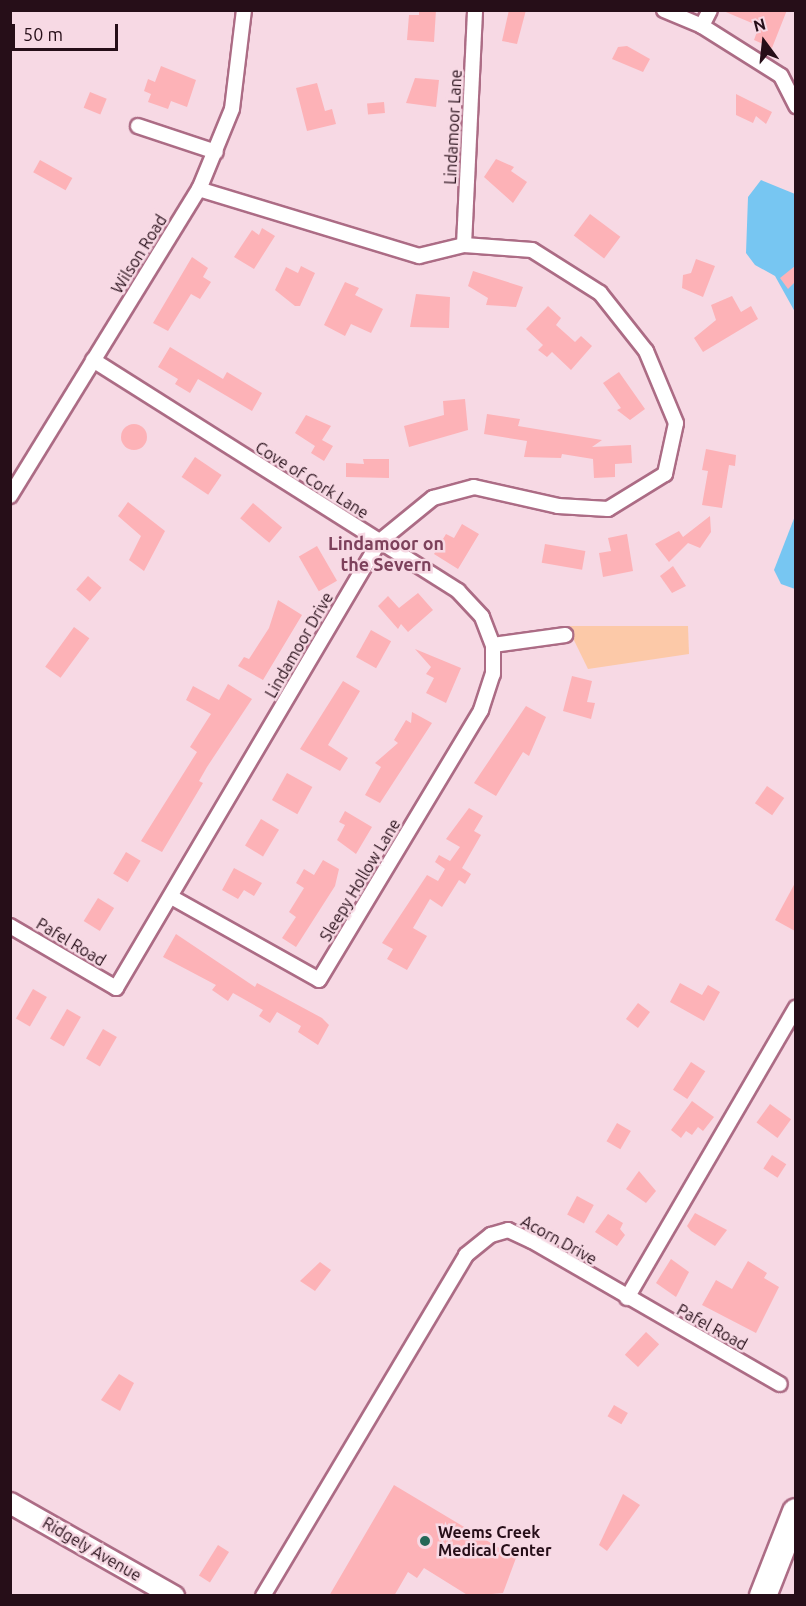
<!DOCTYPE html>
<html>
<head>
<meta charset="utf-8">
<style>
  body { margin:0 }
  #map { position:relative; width:806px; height:1606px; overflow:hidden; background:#f7d9e4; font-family:Ubuntu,sans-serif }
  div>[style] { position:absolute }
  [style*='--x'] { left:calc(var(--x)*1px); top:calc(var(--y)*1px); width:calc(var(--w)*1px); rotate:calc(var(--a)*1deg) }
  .green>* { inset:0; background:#fcc9a8 }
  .water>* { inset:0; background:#77c6f2 }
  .building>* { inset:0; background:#fdb2b7; transform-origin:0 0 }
  .round { border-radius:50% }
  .roads { filter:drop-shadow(2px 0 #ac6c85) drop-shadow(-2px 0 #ac6c85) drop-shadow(0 2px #ac6c85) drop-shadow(0 -2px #ac6c85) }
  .minor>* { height:14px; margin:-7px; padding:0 7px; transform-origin:7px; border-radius:7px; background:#fff }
  .secondary>* { height:20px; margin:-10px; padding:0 10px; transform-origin:10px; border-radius:10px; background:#fff }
  .motorway>* { height:26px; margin:-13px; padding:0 13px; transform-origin:13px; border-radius:13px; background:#fff }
  .dots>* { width:16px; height:16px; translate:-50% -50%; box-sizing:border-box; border:3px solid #f7d9e4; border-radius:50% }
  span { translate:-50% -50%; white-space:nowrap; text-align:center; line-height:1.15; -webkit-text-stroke:5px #f7d9e4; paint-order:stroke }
  .street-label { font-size:16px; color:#260e18 }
  .poi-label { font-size:16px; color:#260e18; font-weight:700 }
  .left { translate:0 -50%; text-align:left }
  .neighbourhood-label { font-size:18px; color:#7d415b; font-weight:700 }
  .frame { position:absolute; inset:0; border:12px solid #260e18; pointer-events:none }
  .north { position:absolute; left:734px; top:12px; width:60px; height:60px; -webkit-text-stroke:4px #f7d9e4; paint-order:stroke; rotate:345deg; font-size:16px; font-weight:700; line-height:24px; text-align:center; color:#260e18 }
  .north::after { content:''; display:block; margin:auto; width:21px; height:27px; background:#260e18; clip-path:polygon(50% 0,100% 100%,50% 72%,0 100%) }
  .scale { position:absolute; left:12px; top:24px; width:106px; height:27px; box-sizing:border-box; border:3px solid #260e18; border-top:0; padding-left:8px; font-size:18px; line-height:21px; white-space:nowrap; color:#260e18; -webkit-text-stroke:4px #f7d9e4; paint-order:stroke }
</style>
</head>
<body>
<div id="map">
  <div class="green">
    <div style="clip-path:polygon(567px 626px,688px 626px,689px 654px,588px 669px)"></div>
  </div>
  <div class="water">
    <div style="clip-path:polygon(761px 180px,795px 194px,795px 312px,775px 276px,755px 265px,746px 253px,748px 197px)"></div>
    <div style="clip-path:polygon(795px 516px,795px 589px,781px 584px,774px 570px)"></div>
  </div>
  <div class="building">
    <div style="clip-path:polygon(419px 10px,436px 10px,434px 42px,407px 40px,409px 15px,419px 15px)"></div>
    <div style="clip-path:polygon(509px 10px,526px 10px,517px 44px,502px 41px)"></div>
    <div style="clip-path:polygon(721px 10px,787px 10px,772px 48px,754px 40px,759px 26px)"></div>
    <div style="clip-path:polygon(627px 46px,650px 59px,643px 72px,612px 59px,618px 47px)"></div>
    <div style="clip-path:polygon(161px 66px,196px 80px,187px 107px,171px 101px,168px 109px,148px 102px,151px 94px,144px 91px,148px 79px,155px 82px)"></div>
    <div style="clip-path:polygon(415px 78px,439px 80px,436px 107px,406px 103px)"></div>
    <div style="clip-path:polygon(317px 83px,325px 111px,332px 109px,336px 124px,307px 131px,296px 88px)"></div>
    <div style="left:90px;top:92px;width:18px;height:17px;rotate:22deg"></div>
    <div style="clip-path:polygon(736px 94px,772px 112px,766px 124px,756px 116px,753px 123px,736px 115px)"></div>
    <div style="left:384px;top:102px;width:11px;height:17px;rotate:85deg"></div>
    <div style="clip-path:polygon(496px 159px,514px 167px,511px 171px,527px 182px,513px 203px,484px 177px)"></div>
    <div style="left:40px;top:160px;width:37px;height:14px;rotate:29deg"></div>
    <div style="left:590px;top:214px;width:38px;height:27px;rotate:37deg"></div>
    <div style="clip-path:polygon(262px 228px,275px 236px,254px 269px,234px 257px,252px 230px,259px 235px)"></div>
    <div style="clip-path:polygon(192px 257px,208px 268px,203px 277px,211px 282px,200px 299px,191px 294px,168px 331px,153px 323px)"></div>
    <div style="clip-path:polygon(696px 259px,715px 266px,703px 297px,682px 288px,683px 275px,691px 273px)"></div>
    <div style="clip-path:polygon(301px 266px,315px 273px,300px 306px,295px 306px,275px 290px,286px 267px,298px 273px)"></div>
    <div style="clip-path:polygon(795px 266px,795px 282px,788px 289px,780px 278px)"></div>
    <div style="clip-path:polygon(473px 271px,523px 287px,516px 307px,486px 305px,488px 298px,468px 286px)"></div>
    <div style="clip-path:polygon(345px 282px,359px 288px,355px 295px,383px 309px,371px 333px,351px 324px,345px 336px,324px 325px)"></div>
    <div style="clip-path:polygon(416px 294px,450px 297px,449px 328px,410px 327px)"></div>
    <div style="clip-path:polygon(732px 296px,741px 312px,751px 306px,758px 319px,703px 352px,694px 338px,716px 320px,711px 305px)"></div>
    <div style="clip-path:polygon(548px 306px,561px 318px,556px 325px,575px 342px,581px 336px,592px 346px,571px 370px,552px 352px,547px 357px,538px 350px,543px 345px,526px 329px)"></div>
    <div style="clip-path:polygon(170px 347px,223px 379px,227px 372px,262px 393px,252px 411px,198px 379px,190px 393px,175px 384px,178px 379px,158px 367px)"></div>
    <div style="clip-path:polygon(619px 372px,645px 409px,630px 420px,617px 410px,621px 408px,603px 383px)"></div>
    <div style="clip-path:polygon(465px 399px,468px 430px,409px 447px,404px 426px,444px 415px,443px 401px)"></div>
    <div style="clip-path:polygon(487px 414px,520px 419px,518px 426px,602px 440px,592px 447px,631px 445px,632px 463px,615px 464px,615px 477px,594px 478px,593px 459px,562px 454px,561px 458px,524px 457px,527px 441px,484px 434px)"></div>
    <div style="clip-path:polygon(306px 415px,331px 426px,322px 440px,333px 446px,324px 461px,311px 453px,315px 446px,295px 433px)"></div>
    <div class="round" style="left:121px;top:424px;width:26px;height:26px"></div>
    <div style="clip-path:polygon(706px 449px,736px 455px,735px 466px,729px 465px,722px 508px,702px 505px,708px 471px,702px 470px)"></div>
    <div style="left:195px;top:457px;width:32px;height:24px;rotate:34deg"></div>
    <div style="clip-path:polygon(363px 459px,389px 459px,389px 478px,346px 477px,346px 463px,364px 464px)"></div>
    <div style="clip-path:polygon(128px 502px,165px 531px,144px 571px,129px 560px,141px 536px,118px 516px)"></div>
    <div style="left:253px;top:503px;width:38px;height:20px;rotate:40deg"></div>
    <div style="clip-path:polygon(710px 516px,711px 532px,700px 548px,688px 543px,669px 562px,655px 544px,679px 531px,683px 537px)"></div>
    <div style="clip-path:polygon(462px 524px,479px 534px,458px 569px,434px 554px,446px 534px,454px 538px)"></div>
    <div style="clip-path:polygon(627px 534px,633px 571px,603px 577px,599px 553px,611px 551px,608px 538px)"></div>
    <div style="left:545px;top:544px;width:41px;height:19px;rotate:10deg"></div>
    <div style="left:317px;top:546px;width:40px;height:21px;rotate:60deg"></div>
    <div style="clip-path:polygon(673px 566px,686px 586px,672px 593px,660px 576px)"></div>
    <div style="left:88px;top:576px;width:18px;height:18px;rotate:41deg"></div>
    <div style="clip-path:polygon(418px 593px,433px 610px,408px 632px,401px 624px,398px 629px,378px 606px,388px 596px,399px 608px)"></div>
    <div style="clip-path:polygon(278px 600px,302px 615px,263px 680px,238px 666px,244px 657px,249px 659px,269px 628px)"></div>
    <div style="left:74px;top:627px;width:19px;height:49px;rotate:36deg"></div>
    <div style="left:371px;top:630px;width:23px;height:31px;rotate:29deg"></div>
    <div style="clip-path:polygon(415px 649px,461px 668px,446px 703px,426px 693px,434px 678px,426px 674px,431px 667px)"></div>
    <div style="clip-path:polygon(572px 676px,592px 681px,587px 702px,595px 703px,591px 719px,563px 711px)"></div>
    <div style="clip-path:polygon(343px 681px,360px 691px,328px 745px,348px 758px,340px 771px,300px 749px)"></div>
    <div style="clip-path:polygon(228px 684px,252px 699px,207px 767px,199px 781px,203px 783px,162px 852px,141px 841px,197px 752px,190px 747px,211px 714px,186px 700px,193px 686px,219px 700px)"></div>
    <div style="clip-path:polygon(526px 706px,546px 717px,529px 756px,523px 752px,496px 796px,474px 783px)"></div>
    <div style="clip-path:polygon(412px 712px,432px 723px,380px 803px,365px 795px,381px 767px,375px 763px,398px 743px,394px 740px,406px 720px,411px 723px)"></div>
    <div style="left:287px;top:773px;width:29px;height:31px;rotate:29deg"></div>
    <div style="left:767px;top:786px;width:21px;height:21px;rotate:35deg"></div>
    <div style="clip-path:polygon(469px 808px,483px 816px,474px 831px,481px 835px,462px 868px,471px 874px,465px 884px,459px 880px,442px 907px,430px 899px,413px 928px,427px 936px,407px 970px,387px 959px,393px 949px,382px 943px,427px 875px,438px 881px,445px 869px,435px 862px,439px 855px,450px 861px,460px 847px,446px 839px)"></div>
    <div style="clip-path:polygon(345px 811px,372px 827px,356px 854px,337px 840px,345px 825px,339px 822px)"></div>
    <div style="left:261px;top:819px;width:21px;height:31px;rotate:31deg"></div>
    <div style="left:126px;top:852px;width:17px;height:25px;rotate:31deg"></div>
    <div style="clip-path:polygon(323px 860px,339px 869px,335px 886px,296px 947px,282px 938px,296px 917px,289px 912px,304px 888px,296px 883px,304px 869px,314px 875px)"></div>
    <div style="clip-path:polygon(234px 868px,262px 883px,254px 896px,244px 890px,238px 899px,222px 890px)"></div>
    <div style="clip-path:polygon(795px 883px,795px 931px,775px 920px)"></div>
    <div style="left:98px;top:898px;width:19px;height:27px;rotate:32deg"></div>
    <div style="clip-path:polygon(176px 934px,255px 987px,257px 983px,322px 1018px,329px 1025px,318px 1045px,298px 1032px,301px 1026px,277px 1012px,270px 1023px,259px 1016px,263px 1010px,233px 993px,228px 1001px,212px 990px,216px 985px,163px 957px)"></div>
    <div style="clip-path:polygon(680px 983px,702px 995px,708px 985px,720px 992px,704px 1021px,670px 1002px)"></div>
    <div style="left:33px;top:989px;width:16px;height:34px;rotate:30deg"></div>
    <div style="left:638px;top:1003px;width:15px;height:20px;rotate:37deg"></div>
    <div style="left:67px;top:1009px;width:16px;height:34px;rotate:30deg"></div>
    <div style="left:103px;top:1029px;width:16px;height:34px;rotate:30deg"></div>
    <div style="left:691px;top:1062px;width:17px;height:33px;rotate:33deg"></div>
    <div style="clip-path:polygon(692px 1101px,714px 1117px,703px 1131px,698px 1127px,692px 1135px,686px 1131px,681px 1138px,671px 1130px)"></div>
    <div style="left:770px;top:1104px;width:26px;height:23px;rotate:36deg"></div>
    <div style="left:617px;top:1123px;width:16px;height:21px;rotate:30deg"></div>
    <div style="left:772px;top:1155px;width:17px;height:16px;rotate:33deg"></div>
    <div style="clip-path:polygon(639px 1171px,656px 1191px,646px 1203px,626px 1189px)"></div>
    <div style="left:577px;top:1196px;width:19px;height:21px;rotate:28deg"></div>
    <div style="clip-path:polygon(695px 1213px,727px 1230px,715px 1246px,691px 1231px,687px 1226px)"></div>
    <div style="clip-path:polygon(608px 1214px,623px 1223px,620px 1229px,625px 1235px,617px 1246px,595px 1232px)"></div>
    <div style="clip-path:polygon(671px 1259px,689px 1272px,676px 1297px,656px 1283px)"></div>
    <div style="clip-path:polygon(748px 1261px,767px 1273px,764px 1278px,779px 1287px,756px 1333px,702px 1305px,716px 1280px,732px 1289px)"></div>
    <div style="clip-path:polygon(320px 1262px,331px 1270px,315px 1291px,300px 1281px)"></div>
    <div style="left:646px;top:1332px;width:18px;height:31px;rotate:43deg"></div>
    <div style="clip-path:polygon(119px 1374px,134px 1383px,120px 1411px,101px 1400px)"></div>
    <div style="left:614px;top:1405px;width:16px;height:13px;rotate:30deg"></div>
    <div style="clip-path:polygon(394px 1485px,516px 1558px,503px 1593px,469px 1596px,424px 1568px,417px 1578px,408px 1572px,394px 1596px,329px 1596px)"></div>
    <div style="clip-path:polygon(623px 1494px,640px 1505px,607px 1551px,599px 1545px)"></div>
    <div style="left:218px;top:1545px;width:13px;height:36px;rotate:32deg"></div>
  </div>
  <div class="roads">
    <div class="minor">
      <div style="--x:664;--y:10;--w:41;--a:22.8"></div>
      <div style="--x:710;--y:10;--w:18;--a:117"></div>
      <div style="--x:702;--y:26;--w:93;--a:32.3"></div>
      <div style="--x:781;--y:76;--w:34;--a:63"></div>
      <div style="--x:138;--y:126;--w:82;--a:18.4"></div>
      <div style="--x:464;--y:245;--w:235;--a:-87.3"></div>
      <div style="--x:93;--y:360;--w:432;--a:32.3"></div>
      <div style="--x:458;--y:591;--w:35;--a:47"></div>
      <div style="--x:482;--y:617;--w:30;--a:69"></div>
      <div style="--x:493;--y:645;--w:73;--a:-7.9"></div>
      <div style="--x:10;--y:496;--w:363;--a:-58.4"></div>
      <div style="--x:200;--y:187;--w:84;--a:-67.7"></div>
      <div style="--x:232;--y:109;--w:100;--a:-83.1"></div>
      <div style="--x:173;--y:898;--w:167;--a:29.3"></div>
      <div style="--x:319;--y:980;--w:315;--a:-59"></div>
      <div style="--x:481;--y:710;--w:38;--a:-72"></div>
      <div style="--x:493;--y:674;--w:29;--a:-90"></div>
      <div style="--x:10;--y:926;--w:123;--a:30.3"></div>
      <div style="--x:116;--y:988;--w:518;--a:-59.47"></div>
      <div style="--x:379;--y:542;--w:70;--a:-39.2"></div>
      <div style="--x:433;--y:498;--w:42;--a:-15"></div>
      <div style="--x:474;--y:487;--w:86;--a:12.7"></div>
      <div style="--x:558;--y:506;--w:50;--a:3.4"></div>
      <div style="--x:608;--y:509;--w:67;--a:-31.6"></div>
      <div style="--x:665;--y:474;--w:52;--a:-77.8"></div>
      <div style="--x:676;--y:423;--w:78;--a:-112.6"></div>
      <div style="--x:646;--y:351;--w:74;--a:-128.4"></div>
      <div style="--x:600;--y:293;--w:80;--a:-147.7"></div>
      <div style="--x:532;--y:250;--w:68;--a:-175.8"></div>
      <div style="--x:464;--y:245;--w:46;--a:166.3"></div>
      <div style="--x:419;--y:256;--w:230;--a:-163.1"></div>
      <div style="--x:627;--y:1298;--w:336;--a:-59.8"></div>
      <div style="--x:263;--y:1596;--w:397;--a:-59.2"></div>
      <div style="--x:466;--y:1255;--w:32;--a:-39"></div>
      <div style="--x:491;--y:1235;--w:18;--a:-16"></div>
      <div style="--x:508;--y:1230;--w:26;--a:25"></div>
      <div style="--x:532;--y:1241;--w:286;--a:30"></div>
    </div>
    <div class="secondary">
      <div style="--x:10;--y:1503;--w:189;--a:29.6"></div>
    </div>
    <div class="motorway">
      <div style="--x:763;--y:1596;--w:90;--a:-68.6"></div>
    </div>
  </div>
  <div class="dots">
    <div style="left:425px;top:1541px;background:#256757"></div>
  </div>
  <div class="street-label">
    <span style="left:453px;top:127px;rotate:-87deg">Lindamoor Lane</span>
    <span style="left:139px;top:254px;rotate:-58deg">Wilson Road</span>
    <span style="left:312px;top:480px;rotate:32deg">Cove of Cork Lane</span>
    <span style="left:299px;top:645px;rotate:-60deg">Lindamoor Drive</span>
    <span style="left:360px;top:880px;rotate:-59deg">Sleepy Hollow Lane</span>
    <span style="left:71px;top:942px;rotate:31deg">Pafel Road</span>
    <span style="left:559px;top:1240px;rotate:29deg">Acorn Drive</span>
    <span style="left:712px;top:1327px;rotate:29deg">Pafel Road</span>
    <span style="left:92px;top:1549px;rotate:30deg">Ridgely Avenue</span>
  </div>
  <div class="poi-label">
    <span class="left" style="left:438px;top:1541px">Weems Creek<br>Medical Center</span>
  </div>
  <div class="neighbourhood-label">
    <span style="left:386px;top:554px">Lindamoor on<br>the Severn</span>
  </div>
  <div class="frame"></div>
  <div class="north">N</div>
  <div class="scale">50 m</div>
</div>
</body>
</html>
